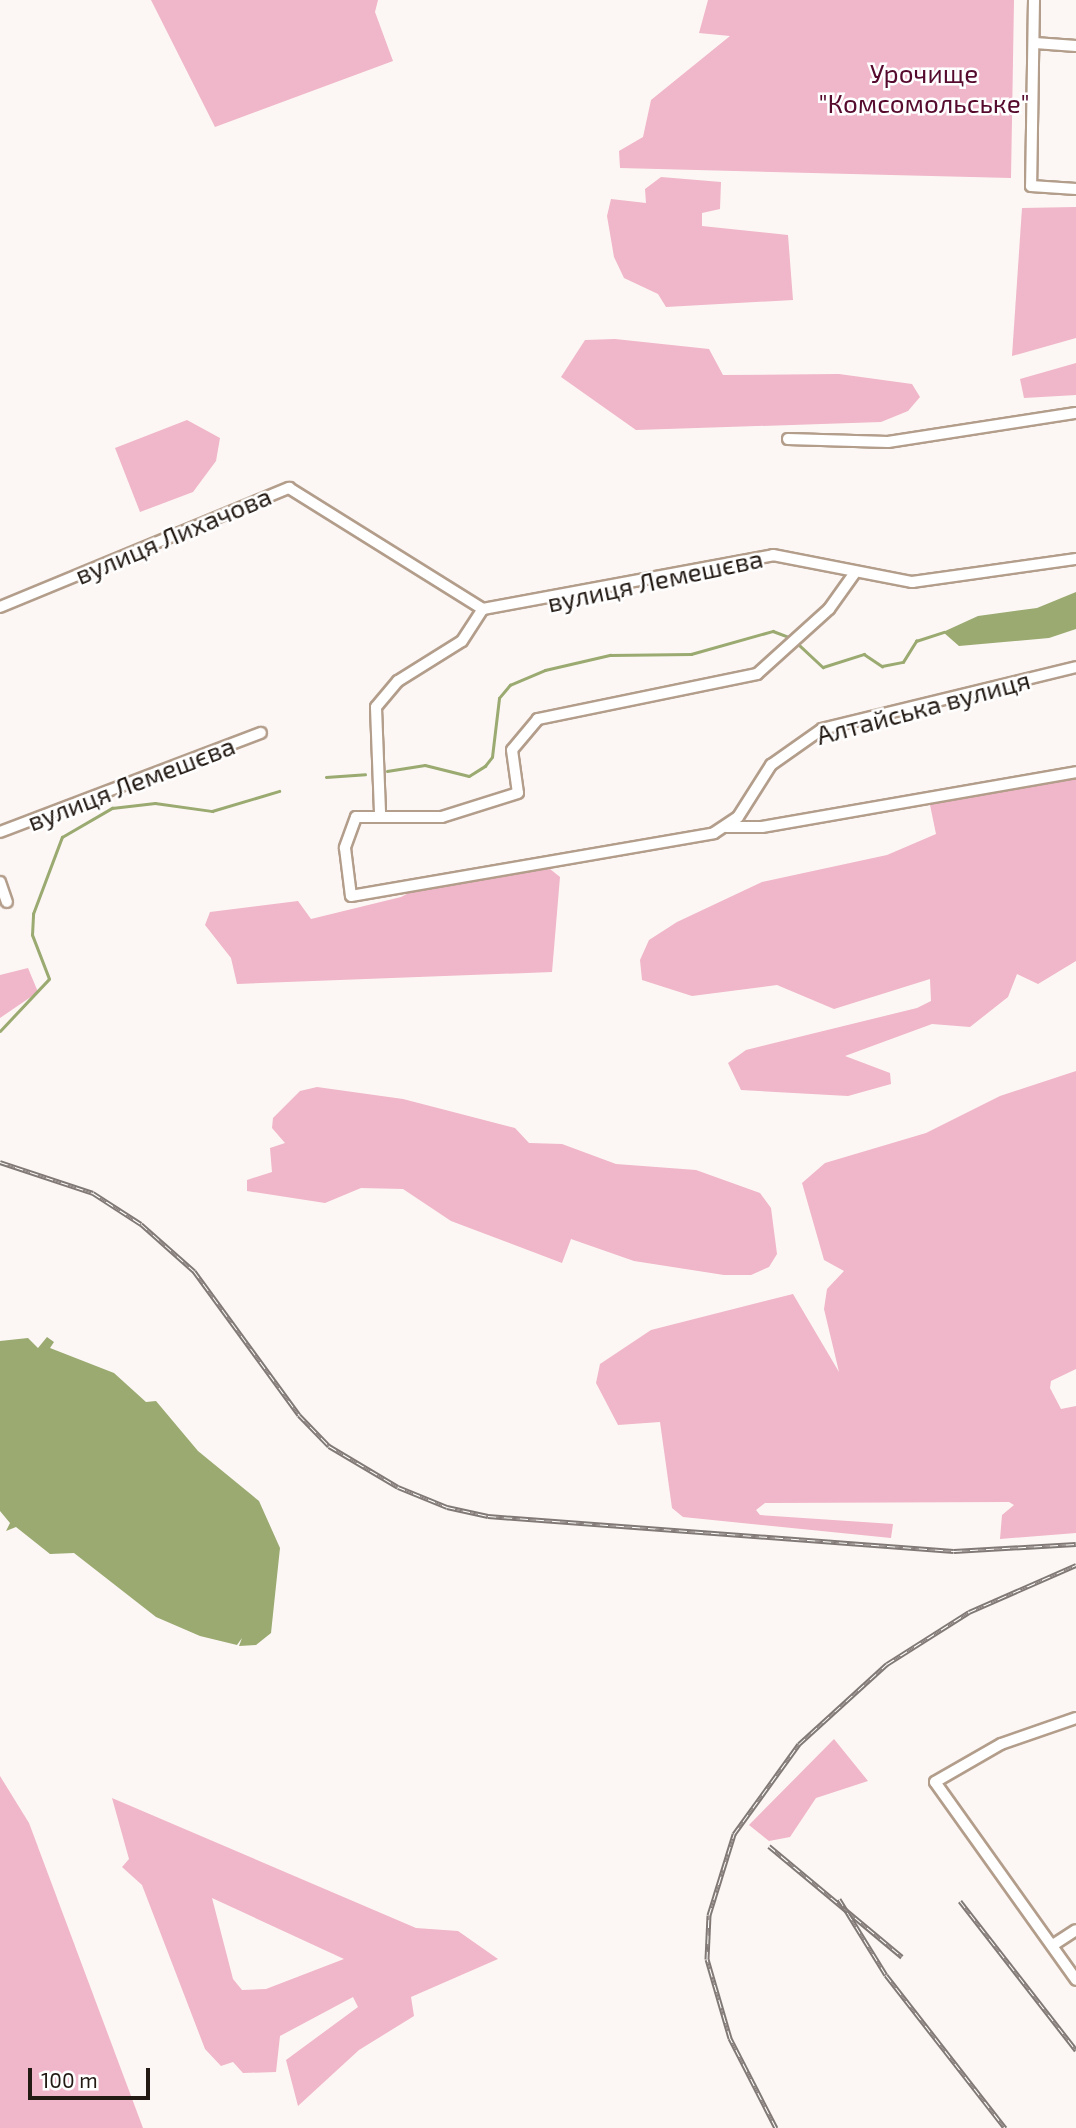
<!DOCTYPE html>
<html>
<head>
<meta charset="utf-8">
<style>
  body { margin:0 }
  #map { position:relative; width:1076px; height:2128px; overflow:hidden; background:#fcf7f4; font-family:"Exo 2",sans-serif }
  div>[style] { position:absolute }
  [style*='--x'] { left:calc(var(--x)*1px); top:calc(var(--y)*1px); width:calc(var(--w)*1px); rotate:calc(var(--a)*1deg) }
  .green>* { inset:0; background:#f0b6c9 }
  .water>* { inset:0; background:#9aaa71 }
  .stream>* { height:2.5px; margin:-1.25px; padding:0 1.25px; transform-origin:1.25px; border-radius:1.25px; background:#9aaa71 }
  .roads { filter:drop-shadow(2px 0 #b39d8b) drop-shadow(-2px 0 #b39d8b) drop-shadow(0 2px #b39d8b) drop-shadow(0 -2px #b39d8b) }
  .minor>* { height:10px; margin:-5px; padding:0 5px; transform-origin:5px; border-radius:5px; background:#fff }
  .rail>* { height:5px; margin-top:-2.5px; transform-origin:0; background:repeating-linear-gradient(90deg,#fff 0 8px,#817975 0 16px); box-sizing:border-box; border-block:2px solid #817975 }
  span { translate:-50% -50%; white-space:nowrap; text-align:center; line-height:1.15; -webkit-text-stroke:5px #fff; paint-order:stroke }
  .park-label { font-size:26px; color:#550a2e }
  .street-label { font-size:26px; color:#231a14 }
  .scale { position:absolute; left:28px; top:2068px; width:122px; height:32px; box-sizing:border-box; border:4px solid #231a14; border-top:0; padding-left:9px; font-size:21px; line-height:24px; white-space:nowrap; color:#231a14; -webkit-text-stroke:5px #fff; paint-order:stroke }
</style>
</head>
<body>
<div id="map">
  <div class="green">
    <div style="clip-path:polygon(151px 0,378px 0,375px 12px,393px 61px,215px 127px)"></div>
    <div style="clip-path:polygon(708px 0,1014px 0,1011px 178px,620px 168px,619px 151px,643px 137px,651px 100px,730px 36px,699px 33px)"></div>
    <div style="clip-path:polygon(661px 177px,721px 182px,720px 209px,702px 213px,702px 226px,788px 235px,793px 300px,666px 307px,658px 294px,624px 278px,614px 257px,607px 216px,611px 199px,646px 203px,645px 189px)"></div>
    <div style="clip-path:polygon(1076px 207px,1076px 338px,1012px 356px,1022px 208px)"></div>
    <div style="clip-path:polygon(615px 339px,709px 349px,723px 375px,839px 374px,912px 384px,920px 397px,908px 411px,881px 422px,636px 430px,561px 377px,585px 340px)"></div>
    <div style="clip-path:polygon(1076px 363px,1076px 395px,1024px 398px,1020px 379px)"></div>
    <div style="clip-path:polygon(187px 420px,220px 438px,216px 461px,193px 492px,140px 512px,115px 448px)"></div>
    <div style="clip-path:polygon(1076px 773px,1076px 961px,1038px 984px,1017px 974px,1008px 997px,970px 1027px,932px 1024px,845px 1056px,890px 1073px,891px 1084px,848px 1096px,741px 1090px,728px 1063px,746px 1050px,917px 1008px,931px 1001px,930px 979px,834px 1009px,777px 985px,692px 996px,642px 980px,640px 960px,649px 940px,677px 922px,762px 882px,887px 855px,936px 834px,929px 800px)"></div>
    <div style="clip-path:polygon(550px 869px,560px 877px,552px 972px,237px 984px,231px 958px,205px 925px,210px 912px,298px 901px,311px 919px,401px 897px,424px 885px)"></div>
    <div style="clip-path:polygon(28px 968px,38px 992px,0 1018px,0 975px)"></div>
    <div style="clip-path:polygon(1076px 1071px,1076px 1369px,1051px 1381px,1050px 1388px,1061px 1409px,1076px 1406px,1076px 1533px,1000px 1539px,1002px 1515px,1014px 1505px,1009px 1502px,765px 1503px,756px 1510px,760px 1515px,893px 1524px,891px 1538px,683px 1517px,672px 1508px,660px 1422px,618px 1425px,596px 1383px,600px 1364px,651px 1330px,793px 1294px,839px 1372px,824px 1309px,827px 1289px,844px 1271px,824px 1260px,802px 1183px,825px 1163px,926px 1133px,1000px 1096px)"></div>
    <div style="clip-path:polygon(317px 1087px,403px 1099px,515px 1128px,529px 1143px,562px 1144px,616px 1164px,696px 1170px,760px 1193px,771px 1208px,777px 1254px,769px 1267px,751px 1275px,724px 1275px,634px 1261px,571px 1239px,562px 1263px,451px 1221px,403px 1189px,361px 1188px,325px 1203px,247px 1191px,247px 1180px,272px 1172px,270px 1148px,285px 1143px,272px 1128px,273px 1118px,300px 1091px)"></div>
    <div style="clip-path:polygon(834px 1739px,868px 1781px,816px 1798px,790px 1837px,769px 1841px,749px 1825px)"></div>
    <div style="clip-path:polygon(0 1776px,29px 1823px,143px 2128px,0 2128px)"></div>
    <div style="clip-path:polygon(evenodd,112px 1798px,416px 1928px,458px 1931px,498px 1959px,411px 1997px,414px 2016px,359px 2050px,298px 2106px,286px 2060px,358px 2007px,353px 1997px,280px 2036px,276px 2072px,243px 2073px,233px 2062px,221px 2066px,205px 2049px,142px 1885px,122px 1867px,129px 1859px,112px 1798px,212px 1898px,344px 1959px,266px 1989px,242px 1990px,233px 1979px,212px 1898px)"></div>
  </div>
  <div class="water">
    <div style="clip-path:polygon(1076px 592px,1076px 629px,1049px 638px,959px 646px,943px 632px,978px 616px,1037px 608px)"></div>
    <div style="clip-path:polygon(47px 1337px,54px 1342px,50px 1348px,114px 1373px,146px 1402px,156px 1401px,198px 1451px,259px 1501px,280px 1548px,271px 1633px,256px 1645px,239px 1646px,242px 1638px,237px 1645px,200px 1636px,156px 1617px,74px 1553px,50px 1554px,16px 1527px,6px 1531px,10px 1523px,0 1511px,0 1341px,28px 1338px,38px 1348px)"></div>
  </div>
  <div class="stream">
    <div style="--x:796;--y:642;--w:37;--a:43"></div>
    <div style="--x:823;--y:667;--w:43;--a:-17.6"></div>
    <div style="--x:864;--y:654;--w:22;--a:34"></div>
    <div style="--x:882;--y:666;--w:21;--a:-11"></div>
    <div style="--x:903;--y:662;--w:25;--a:-58"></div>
    <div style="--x:916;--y:641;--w:29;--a:-18"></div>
    <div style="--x:387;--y:771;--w:38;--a:-9"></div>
    <div style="--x:425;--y:765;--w:45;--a:14"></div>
    <div style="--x:469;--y:776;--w:19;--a:-32"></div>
    <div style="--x:485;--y:766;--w:11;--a:-52"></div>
    <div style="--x:492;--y:757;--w:59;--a:-83.2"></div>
    <div style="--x:499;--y:698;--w:17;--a:-50"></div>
    <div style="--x:510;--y:685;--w:38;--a:-23"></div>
    <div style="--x:545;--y:670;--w:67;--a:-13"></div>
    <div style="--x:610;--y:655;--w:81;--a:-0.7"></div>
    <div style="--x:691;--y:654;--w:85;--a:-15.7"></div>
    <div style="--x:773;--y:631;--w:19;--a:21"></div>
    <div style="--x:326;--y:777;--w:39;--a:-4"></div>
    <div style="--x:0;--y:1031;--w:71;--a:-46.7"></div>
    <div style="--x:49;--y:979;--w:47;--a:-111.1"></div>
    <div style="--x:32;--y:935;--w:21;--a:-87"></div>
    <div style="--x:33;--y:914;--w:82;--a:-69.4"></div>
    <div style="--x:62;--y:837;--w:58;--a:-30.1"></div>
    <div style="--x:112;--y:808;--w:43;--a:-6.6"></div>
    <div style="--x:155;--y:803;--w:58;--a:8"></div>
    <div style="--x:212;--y:811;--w:70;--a:-16.6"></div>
  </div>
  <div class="roads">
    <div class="minor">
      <div style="--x:1034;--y:0;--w:186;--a:90.9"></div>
      <div style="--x:1031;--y:186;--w:45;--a:3.8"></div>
      <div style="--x:1035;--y:43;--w:41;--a:4.2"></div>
      <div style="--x:788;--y:439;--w:100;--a:1.7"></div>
      <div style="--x:888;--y:442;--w:190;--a:-8.8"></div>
      <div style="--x:854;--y:574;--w:43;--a:125.5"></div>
      <div style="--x:829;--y:609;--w:97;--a:137.9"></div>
      <div style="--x:757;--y:674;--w:224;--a:168.4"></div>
      <div style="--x:538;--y:719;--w:40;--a:130"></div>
      <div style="--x:512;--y:750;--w:43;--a:82.1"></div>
      <div style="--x:518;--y:793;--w:80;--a:162.5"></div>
      <div style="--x:442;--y:817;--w:86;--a:180"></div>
      <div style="--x:356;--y:817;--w:33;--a:110"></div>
      <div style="--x:345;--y:848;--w:48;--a:82.9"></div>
      <div style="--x:351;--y:896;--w:368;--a:-9.8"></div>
      <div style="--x:714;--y:833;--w:29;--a:-34"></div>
      <div style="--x:738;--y:817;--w:62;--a:-57.6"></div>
      <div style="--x:771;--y:765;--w:62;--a:-35.2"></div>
      <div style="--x:822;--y:729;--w:261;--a:-13.7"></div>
      <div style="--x:0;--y:607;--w:313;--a:-22.4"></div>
      <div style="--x:289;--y:488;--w:229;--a:32"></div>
      <div style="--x:483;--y:609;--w:295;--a:-10.5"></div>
      <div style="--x:773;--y:555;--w:142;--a:11"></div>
      <div style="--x:912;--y:582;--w:166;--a:-8"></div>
      <div style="--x:380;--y:812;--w:105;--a:-92.2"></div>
      <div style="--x:376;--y:707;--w:34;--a:-50"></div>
      <div style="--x:398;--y:681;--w:75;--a:-32"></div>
      <div style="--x:462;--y:641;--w:38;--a:-57"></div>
      <div style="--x:726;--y:827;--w:36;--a:0"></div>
      <div style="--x:762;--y:827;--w:319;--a:-9.9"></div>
      <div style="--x:0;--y:832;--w:279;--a:-20.8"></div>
      <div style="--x:0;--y:882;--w:21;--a:71"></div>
      <div style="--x:1076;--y:1718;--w:79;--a:160.9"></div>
      <div style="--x:1001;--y:1744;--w:76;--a:150.1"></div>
      <div style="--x:935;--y:1782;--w:243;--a:54.5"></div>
      <div style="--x:1053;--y:1945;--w:27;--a:-33"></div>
    </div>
  </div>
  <div class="rail">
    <div style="--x:0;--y:1162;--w:98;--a:18.4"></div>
    <div style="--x:93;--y:1193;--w:57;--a:32.9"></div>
    <div style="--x:141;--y:1224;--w:71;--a:41.6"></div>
    <div style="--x:194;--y:1271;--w:178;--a:53.9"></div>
    <div style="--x:299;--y:1415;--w:43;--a:45.9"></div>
    <div style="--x:329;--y:1446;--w:80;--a:30.7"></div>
    <div style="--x:398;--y:1487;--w:53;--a:22.2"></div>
    <div style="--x:447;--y:1507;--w:42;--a:12.4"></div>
    <div style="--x:488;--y:1516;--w:467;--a:4.3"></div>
    <div style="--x:954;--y:1551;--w:122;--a:-3.3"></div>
    <div style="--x:769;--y:1846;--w:173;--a:39.8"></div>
    <div style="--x:839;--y:1899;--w:89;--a:58.3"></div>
    <div style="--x:886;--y:1975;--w:194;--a:52.1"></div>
    <div style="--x:960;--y:1901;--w:189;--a:52.1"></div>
    <div style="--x:776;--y:2128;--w:101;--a:-117.1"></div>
    <div style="--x:730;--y:2038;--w:82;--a:-106.2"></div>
    <div style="--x:707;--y:1959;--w:44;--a:-87.4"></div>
    <div style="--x:709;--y:1915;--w:85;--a:-72.8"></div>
    <div style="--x:734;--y:1834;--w:111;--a:-54.2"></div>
    <div style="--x:799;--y:1744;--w:119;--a:-42.3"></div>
    <div style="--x:887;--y:1664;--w:97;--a:-32.4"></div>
    <div style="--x:969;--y:1612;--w:117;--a:-23.7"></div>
  </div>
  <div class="park-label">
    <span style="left:924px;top:88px">Урочище<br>"Комсомольське"</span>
  </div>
  <div class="street-label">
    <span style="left:173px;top:535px;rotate:-23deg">вулиця Лихачова</span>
    <span style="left:655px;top:580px;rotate:-12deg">вулиця Лемешєва</span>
    <span style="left:923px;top:707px;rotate:-15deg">Алтайська вулиця</span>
    <span style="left:131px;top:783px;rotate:-21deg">вулиця Лемешєва</span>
  </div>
  <div class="scale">100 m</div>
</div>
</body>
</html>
